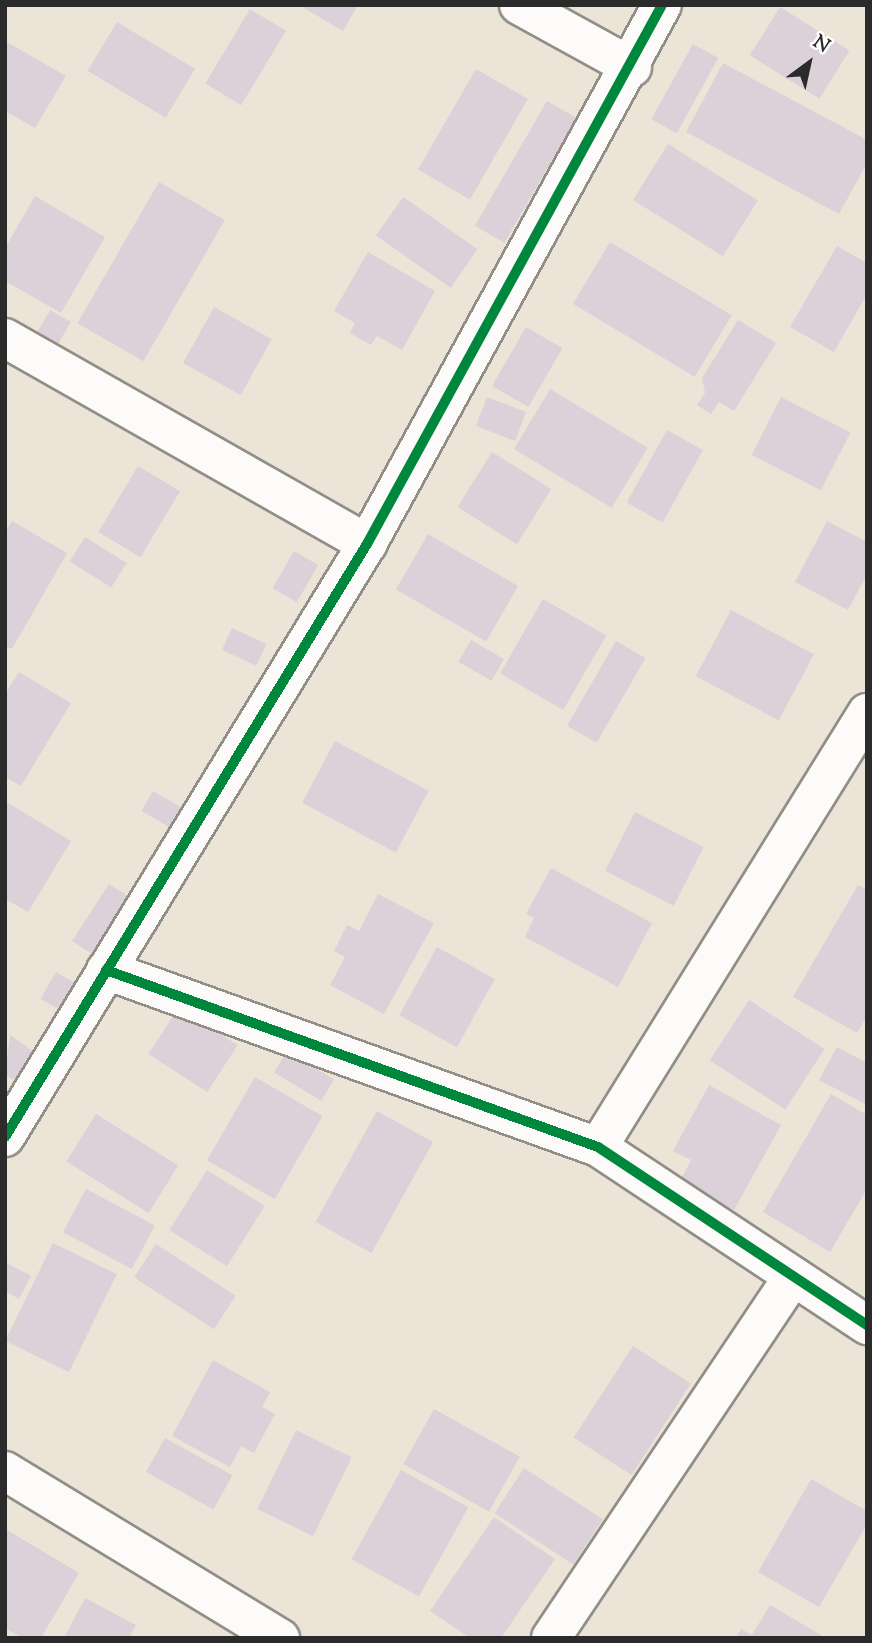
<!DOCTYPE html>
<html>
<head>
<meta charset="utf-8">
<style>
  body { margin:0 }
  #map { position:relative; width:872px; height:1643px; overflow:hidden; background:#ece4d7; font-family:"Sorts Mill Goudy",serif }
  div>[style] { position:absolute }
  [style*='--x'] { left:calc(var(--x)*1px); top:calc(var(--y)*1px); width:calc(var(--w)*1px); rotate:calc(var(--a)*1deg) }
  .building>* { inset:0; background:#dcd1d8; transform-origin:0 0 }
  .roads { filter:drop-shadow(2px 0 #918e87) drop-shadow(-2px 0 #918e87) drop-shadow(0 2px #918e87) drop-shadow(0 -2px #918e87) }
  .street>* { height:38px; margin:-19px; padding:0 19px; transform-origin:19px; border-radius:19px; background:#fcfbf9 }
  .cycleway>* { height:10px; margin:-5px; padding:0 5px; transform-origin:5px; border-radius:5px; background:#00873e }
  span { translate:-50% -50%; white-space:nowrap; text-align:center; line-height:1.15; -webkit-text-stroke:6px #fff; paint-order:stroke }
  .frame { position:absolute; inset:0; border:7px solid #2b2b2b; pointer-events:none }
  .north { position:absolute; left:774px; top:28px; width:70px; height:70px; -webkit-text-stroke:5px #fff; paint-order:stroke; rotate:33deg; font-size:19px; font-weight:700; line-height:28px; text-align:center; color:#2b2b2b }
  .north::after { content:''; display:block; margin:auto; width:24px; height:32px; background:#2b2b2b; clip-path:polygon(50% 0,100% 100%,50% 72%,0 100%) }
</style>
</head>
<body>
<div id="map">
  <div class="building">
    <div style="clip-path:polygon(299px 5px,358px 5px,343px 31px)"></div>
    <div style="left:780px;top:7px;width:82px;height:57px;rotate:32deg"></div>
    <div style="left:250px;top:9px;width:42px;height:87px;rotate:31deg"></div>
    <div style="left:117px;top:22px;width:91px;height:57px;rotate:31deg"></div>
    <div style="clip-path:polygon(5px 41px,66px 76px,35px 128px,5px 111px)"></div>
    <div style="left:693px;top:44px;width:29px;height:86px;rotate:29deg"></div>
    <div style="clip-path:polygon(723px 63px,867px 140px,867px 163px,839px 214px,686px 132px)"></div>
    <div style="left:476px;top:69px;width:60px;height:116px;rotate:30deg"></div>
    <div style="left:547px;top:101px;width:34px;height:144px;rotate:30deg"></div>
    <div style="left:668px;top:144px;width:106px;height:66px;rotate:32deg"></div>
    <div style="left:159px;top:182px;width:76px;height:163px;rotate:30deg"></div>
    <div style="clip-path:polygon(35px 196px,105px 237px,61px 313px,5px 281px,5px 248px)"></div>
    <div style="left:403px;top:197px;width:91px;height:47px;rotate:35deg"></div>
    <div style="left:610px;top:242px;width:142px;height:72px;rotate:31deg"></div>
    <div style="clip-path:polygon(837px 246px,867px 263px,867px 294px,834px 352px,790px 327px)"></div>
    <div style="clip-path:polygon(368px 252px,435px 291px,402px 350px,377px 336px,371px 345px,350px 333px,355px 323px,334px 311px)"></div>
    <div style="left:214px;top:307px;width:66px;height:64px;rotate:29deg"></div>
    <div style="left:50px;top:310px;width:24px;height:29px;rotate:30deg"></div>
    <div style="clip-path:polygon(738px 320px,776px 343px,734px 411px,719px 402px,711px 414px,697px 405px,705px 393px,702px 378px)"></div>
    <div style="left:526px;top:327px;width:42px;height:68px;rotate:30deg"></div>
    <div style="left:550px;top:389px;width:114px;height:70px;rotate:31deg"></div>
    <div style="left:487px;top:397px;width:42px;height:31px;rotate:21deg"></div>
    <div style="left:781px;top:397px;width:78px;height:65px;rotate:27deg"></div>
    <div style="left:667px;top:430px;width:41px;height:83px;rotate:29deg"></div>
    <div style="left:492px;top:452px;width:70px;height:65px;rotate:32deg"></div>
    <div style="left:138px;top:466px;width:49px;height:77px;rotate:31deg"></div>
    <div style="clip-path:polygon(12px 521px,67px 553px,12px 649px,5px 646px,5px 533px)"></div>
    <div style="clip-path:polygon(827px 521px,867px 542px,867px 574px,848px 610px,795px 582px)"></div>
    <div style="left:428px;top:534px;width:104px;height:64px;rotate:30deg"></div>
    <div style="left:85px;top:537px;width:49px;height:29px;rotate:32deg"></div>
    <div style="left:294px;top:551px;width:28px;height:43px;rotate:30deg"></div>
    <div style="left:543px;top:599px;width:73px;height:86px;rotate:30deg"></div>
    <div style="left:731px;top:610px;width:94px;height:75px;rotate:28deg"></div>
    <div style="left:232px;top:628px;width:38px;height:24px;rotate:25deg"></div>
    <div style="left:471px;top:640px;width:38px;height:25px;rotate:30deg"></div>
    <div style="left:616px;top:641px;width:34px;height:98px;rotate:30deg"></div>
    <div style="clip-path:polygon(19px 672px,71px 703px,21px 786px,5px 777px,5px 694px)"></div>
    <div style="left:335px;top:741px;width:106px;height:70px;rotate:28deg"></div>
    <div style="left:153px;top:791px;width:34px;height:23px;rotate:30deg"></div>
    <div style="clip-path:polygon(5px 801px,71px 841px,28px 912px,5px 899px)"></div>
    <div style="left:635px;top:812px;width:77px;height:66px;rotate:27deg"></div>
    <div style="clip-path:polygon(551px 868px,652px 923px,618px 987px,525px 937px,534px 918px,526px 914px)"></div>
    <div style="left:109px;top:884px;width:24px;height:68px;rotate:33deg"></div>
    <div style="clip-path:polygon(858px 885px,867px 890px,867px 1016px,857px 1033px,793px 997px)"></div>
    <div style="clip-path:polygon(378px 894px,434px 923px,384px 1014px,330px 985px,345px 957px,334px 951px,347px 925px,359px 931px)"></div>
    <div style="left:437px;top:947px;width:66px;height:78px;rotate:29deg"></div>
    <div style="left:56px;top:972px;width:38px;height:31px;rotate:30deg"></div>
    <div style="left:749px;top:1000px;width:90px;height:72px;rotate:33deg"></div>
    <div style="left:179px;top:1007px;width:70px;height:56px;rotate:33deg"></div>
    <div style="clip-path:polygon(10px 1035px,44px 1059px,24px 1087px,5px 1074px)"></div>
    <div style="clip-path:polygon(837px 1047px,867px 1063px,867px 1105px,819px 1080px)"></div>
    <div style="left:287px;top:1051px;width:55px;height:25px;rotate:31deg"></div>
    <div style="left:255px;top:1077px;width:78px;height:96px;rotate:30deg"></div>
    <div style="clip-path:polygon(709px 1085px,781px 1125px,734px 1210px,680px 1181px,691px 1160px,673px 1151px)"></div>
    <div style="clip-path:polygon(831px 1094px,867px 1115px,867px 1189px,830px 1252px,763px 1212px)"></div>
    <div style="left:377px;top:1111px;width:64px;height:127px;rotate:29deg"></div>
    <div style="left:96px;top:1114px;width:97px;height:56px;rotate:32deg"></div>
    <div style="left:207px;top:1170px;width:68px;height:71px;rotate:32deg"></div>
    <div style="left:86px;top:1189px;width:78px;height:49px;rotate:28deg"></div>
    <div style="left:53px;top:1243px;width:71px;height:109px;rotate:26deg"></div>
    <div style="left:156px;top:1244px;width:95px;height:40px;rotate:33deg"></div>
    <div style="clip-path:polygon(5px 1262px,31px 1276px,19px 1299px,5px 1291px)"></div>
    <div style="left:633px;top:1346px;width:69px;height:109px;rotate:33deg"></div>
    <div style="clip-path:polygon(213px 1360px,270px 1392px,262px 1407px,275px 1414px,254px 1453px,241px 1446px,230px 1467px,172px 1436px)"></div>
    <div style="left:434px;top:1409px;width:98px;height:63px;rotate:29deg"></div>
    <div style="left:296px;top:1430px;width:62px;height:88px;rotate:26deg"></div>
    <div style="left:165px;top:1438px;width:77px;height:39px;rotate:29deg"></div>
    <div style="left:524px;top:1468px;width:94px;height:54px;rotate:33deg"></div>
    <div style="left:401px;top:1470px;width:77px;height:102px;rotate:29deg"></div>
    <div style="clip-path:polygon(811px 1479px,867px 1511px,867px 1524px,819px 1607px,758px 1572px)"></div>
    <div style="clip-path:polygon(494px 1517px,555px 1559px,501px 1638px,470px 1638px,430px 1611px)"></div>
    <div style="clip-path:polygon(7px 1530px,79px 1573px,41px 1638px,23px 1638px,5px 1628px)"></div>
    <div style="clip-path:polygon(85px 1598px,136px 1625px,129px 1638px,64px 1638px)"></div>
    <div style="clip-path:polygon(770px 1605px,826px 1638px,736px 1638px,741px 1629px,752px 1635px)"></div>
  </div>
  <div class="roads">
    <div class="street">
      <div style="--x:519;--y:5;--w:129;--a:28.8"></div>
      <div style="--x:5;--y:338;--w:417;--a:29.6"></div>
      <div style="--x:106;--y:970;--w:523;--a:19.79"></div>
      <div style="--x:598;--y:1147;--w:323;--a:33.5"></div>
      <div style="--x:5;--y:1137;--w:695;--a:-58.6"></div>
      <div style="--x:367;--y:544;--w:614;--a:-61.31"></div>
      <div style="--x:598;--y:1147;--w:511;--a:-58.21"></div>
      <div style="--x:5;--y:1471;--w:322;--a:31.3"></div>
      <div style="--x:551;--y:1638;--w:435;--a:-56.2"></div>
    </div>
  </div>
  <div class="cycleway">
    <div style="--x:106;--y:970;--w:523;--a:19.79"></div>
    <div style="--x:598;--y:1147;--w:323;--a:33.5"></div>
    <div style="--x:5;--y:1137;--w:695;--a:-58.6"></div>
    <div style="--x:367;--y:544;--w:614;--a:-61.31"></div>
  </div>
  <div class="frame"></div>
  <div class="north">N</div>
</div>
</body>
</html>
